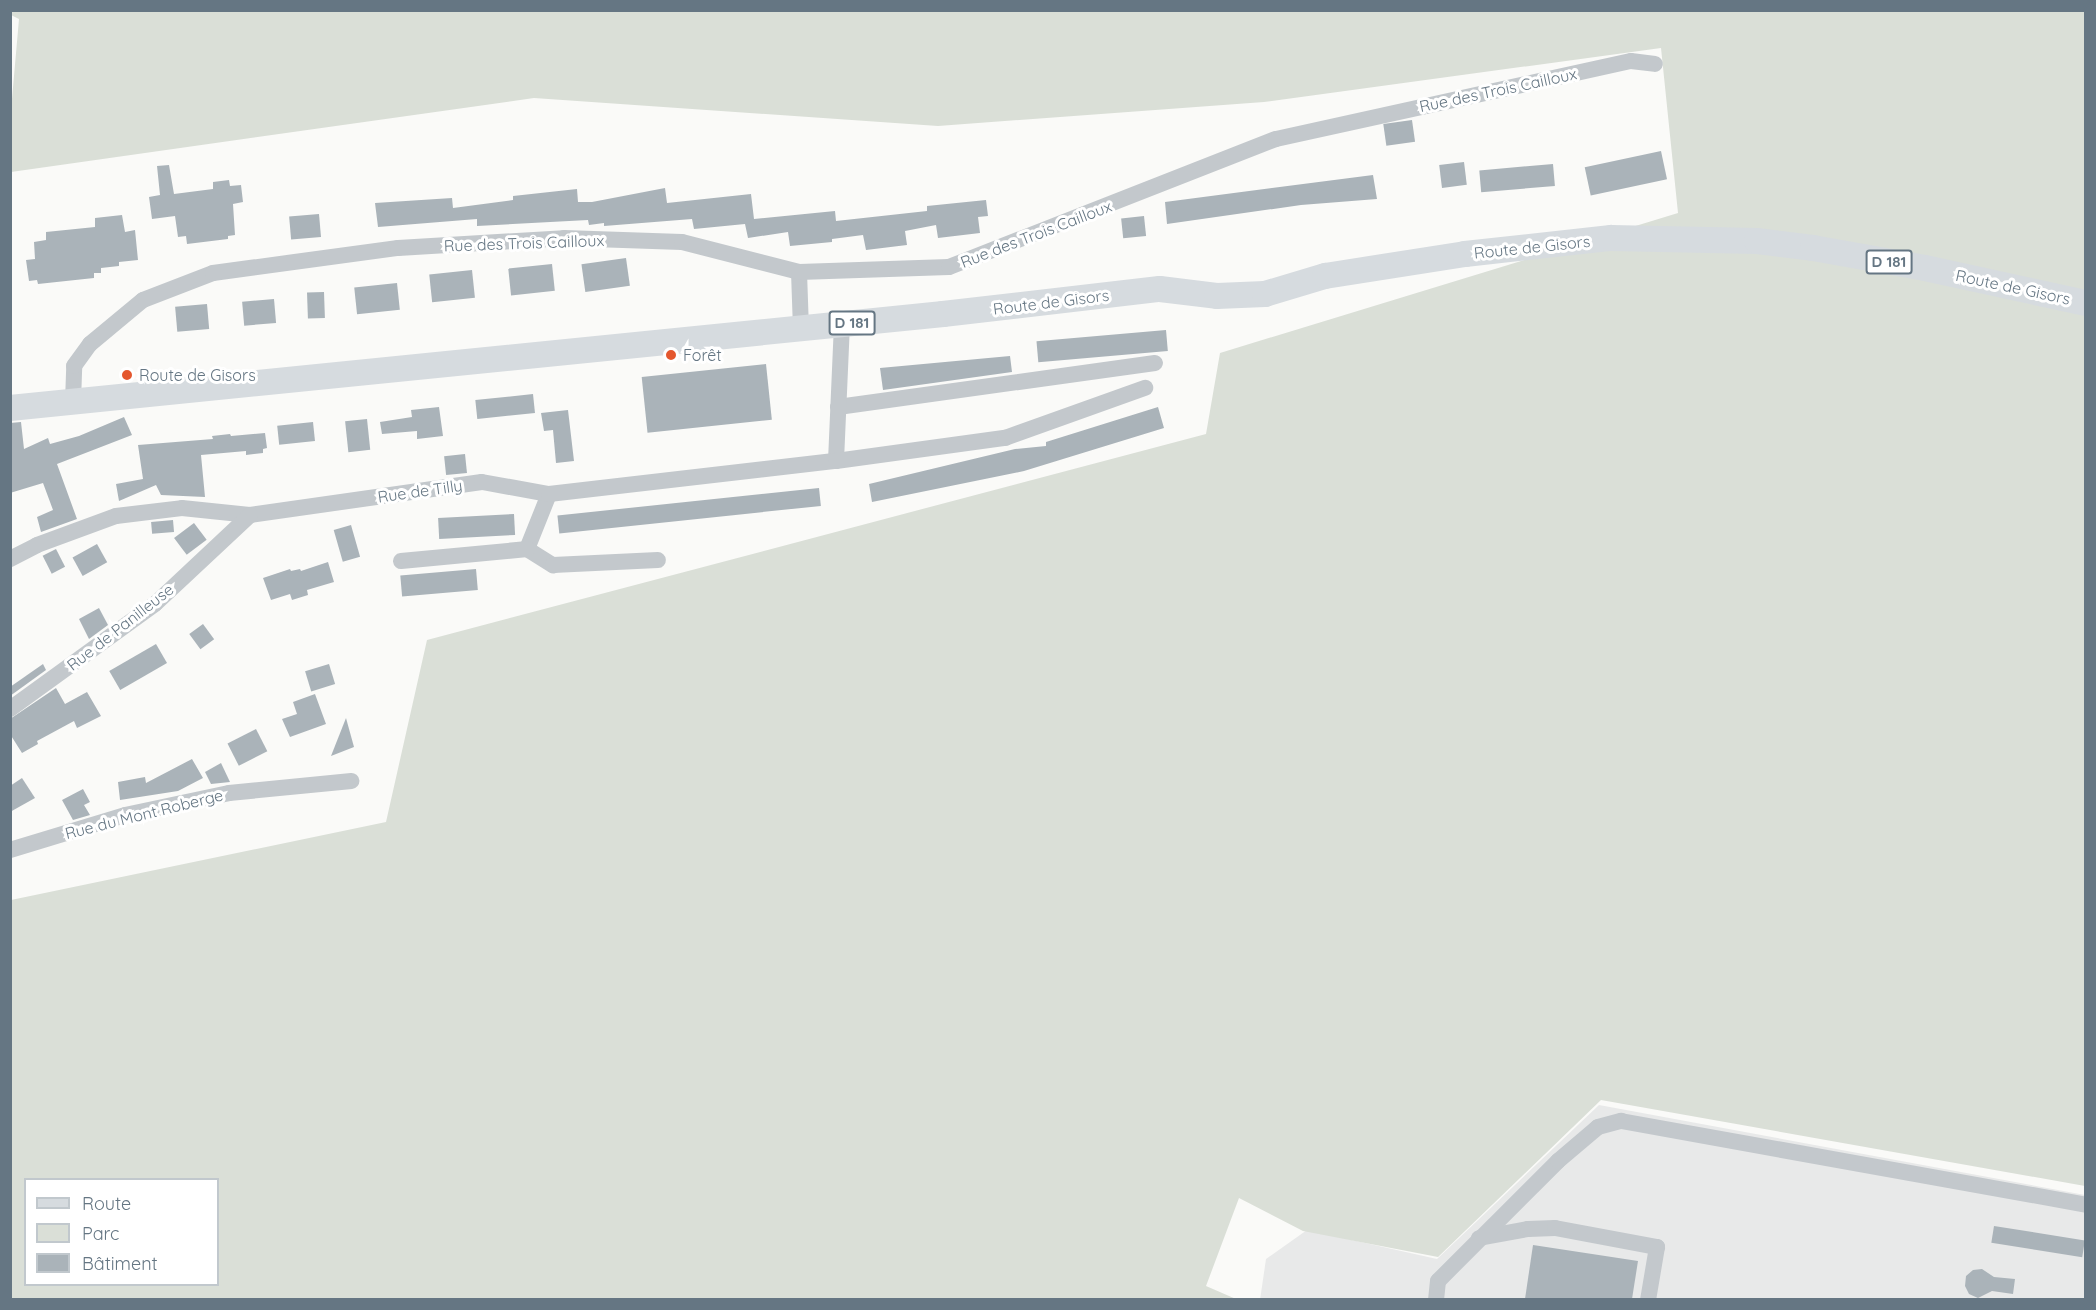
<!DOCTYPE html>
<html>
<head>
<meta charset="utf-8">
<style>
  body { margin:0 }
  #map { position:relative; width:2096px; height:1310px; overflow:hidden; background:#fafaf8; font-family:Quicksand,sans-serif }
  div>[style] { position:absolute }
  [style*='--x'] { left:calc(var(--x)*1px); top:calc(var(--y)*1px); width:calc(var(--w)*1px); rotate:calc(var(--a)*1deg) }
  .built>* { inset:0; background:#e8e9e9 }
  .green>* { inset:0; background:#dadfd7 }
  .building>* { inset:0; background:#aab3b9; transform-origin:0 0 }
  .minor>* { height:16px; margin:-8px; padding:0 8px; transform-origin:8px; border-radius:8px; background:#c3c8cc }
  .primary>* { height:26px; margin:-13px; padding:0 13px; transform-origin:13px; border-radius:13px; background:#d6dbdf }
  .dots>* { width:16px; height:16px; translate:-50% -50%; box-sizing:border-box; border:3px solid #fff; border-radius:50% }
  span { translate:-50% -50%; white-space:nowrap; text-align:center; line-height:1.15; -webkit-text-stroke:6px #fff; paint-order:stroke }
  .shield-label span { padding:2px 4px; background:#fff; border:2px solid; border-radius:4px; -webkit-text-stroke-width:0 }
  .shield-label { font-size:15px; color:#657683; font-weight:700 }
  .street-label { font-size:16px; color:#657683 }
  .poi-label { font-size:16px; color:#657683 }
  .left { translate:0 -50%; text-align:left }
  .frame { position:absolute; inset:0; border:12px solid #657683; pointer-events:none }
  .legend { position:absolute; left:24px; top:1178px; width:195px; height:108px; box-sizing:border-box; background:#fff; border:2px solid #c1c8cd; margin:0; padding:8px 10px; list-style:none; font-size:18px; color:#657683 }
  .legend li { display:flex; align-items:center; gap:12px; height:30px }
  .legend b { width:30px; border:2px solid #c1c8cd }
</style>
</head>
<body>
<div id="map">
  <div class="built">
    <div style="clip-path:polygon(1599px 1105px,2085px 1195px,2085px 1299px,1260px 1300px,1266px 1259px,1307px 1230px,1437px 1259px)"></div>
  </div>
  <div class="green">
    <div style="clip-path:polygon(evenodd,11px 10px,2085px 11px,2085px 1186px,1601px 1100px,1438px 1257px,1303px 1231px,1239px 1198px,1206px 1286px,1236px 1299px,11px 1299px,11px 900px,386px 822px,427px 640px,1206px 434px,1220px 353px,1678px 213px,1661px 48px,1264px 102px,938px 126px,534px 98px,11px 172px,11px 110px,19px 19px,11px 15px,11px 10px,26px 1180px,218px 1180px,218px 1284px,26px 1284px,26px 1180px)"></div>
  </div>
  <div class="building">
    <div style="left:1412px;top:120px;width:22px;height:29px;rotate:82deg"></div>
    <div style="left:1661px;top:151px;width:29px;height:78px;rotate:78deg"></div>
    <div style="left:1464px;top:162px;width:23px;height:25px;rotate:83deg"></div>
    <div style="left:1553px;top:164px;width:22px;height:74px;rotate:85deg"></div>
    <div style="clip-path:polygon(169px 165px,174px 194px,213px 189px,213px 182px,229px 180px,230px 186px,241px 185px,243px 202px,233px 204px,235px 235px,228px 236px,228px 239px,187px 244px,186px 236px,178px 237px,175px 216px,152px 219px,149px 197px,160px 195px,157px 166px)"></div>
    <div style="clip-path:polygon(1373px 175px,1377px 199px,1301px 205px,1167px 224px,1165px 202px)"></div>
    <div style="clip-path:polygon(665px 188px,667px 203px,751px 194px,754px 219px,835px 211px,836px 221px,927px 211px,927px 206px,986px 200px,988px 216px,978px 217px,980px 233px,938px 238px,936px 225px,905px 231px,907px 245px,866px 250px,863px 235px,832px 239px,832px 242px,790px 246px,788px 232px,748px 238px,745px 224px,694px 229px,692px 219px,604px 226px,604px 223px,589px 225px,588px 220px,477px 226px,477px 219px,378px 227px,375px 203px,452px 198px,453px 208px,513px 200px,513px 196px,577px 189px,578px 202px,592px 202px)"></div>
    <div style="left:319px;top:214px;width:23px;height:30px;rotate:85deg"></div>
    <div style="clip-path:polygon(122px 215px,125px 232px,135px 230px,138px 260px,119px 262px,119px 266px,101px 268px,101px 273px,94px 273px,94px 278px,38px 284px,37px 280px,29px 281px,26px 260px,35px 259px,34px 242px,46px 240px,46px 232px,95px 227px,95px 218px)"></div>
    <div style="left:1144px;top:216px;width:20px;height:23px;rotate:84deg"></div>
    <div style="left:626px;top:258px;width:28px;height:45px;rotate:82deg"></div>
    <div style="left:552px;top:264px;width:27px;height:44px;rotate:84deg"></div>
    <div style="left:472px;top:270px;width:28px;height:43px;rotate:84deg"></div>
    <div style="left:397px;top:283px;width:27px;height:43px;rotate:84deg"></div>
    <div style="left:324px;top:292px;width:26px;height:17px;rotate:88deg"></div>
    <div style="left:274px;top:299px;width:24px;height:32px;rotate:85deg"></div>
    <div style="left:207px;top:304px;width:25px;height:32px;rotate:85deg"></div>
    <div style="left:1166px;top:330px;width:21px;height:130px;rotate:85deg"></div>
    <div style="clip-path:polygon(1010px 356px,1012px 372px,883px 390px,880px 368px)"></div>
    <div style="left:766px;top:364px;width:56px;height:125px;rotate:84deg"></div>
    <div style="left:533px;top:394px;width:19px;height:58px;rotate:84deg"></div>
    <div style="clip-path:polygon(439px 407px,443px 436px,417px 439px,417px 431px,382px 434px,380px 422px,412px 417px,411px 410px)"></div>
    <div style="clip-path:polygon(1158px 407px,1164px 428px,1024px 471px,872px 502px,869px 484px,1015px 449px,1046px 446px,1046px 442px)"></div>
    <div style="clip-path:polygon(568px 410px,574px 461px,556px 463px,553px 430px,544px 431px,541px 413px)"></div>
    <div style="clip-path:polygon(124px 417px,132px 435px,57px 464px,77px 519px,41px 532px,37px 517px,53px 510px,43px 483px,10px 493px,10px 423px,21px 422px,24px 449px,48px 438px,50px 444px,79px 436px)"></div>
    <div style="left:367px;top:419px;width:31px;height:22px;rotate:84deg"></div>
    <div style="left:313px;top:422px;width:19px;height:36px;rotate:84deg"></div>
    <div style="clip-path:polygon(265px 433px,267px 448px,263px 449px,263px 453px,246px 455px,246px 451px,201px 455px,205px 497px,161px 495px,156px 485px,119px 501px,116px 484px,143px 479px,138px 445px,213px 439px,212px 436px,230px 434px,231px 436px)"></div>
    <div style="left:465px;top:454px;width:19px;height:21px;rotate:84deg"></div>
    <div style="left:819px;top:488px;width:18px;height:263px;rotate:84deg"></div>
    <div style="left:514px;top:514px;width:21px;height:76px;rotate:87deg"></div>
    <div style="left:173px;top:520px;width:12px;height:22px;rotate:85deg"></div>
    <div style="left:194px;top:523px;width:21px;height:25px;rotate:53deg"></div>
    <div style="left:351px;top:525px;width:33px;height:18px;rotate:74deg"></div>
    <div style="left:97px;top:544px;width:21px;height:28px;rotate:61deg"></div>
    <div style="left:56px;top:549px;width:20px;height:15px;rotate:63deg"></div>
    <div style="clip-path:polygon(328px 562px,334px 582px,307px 590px,308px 595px,292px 600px,290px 594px,271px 600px,263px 578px,290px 569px,291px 571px,300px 569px,301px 571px)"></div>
    <div style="left:476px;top:569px;width:21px;height:76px;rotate:85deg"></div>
    <div style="clip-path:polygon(99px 608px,108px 625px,89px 639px,79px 619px)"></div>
    <div style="left:203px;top:624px;width:19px;height:17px;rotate:54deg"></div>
    <div style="left:156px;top:644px;width:22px;height:54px;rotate:60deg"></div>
    <div style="clip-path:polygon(43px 664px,46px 670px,10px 696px,10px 687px)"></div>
    <div style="left:329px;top:664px;width:21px;height:25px;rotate:73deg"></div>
    <div style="clip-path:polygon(56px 688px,65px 704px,87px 692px,101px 716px,77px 728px,74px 721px,37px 741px,38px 744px,22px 753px,10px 734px,10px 719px)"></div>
    <div style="clip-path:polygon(315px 694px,326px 724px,290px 737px,282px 719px,297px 714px,293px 702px)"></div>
    <div style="clip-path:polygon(346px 718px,354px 747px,331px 756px)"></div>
    <div style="left:256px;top:729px;width:25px;height:32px;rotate:63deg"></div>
    <div style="clip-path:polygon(192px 759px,203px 778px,178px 791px,120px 800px,118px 782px,145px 777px,146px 783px)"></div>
    <div style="clip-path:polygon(221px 763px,230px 782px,211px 784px,205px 772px)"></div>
    <div style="clip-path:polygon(22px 778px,35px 798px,10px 812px,10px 786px)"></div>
    <div style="clip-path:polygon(83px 789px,90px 802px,84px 805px,90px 815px,73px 820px,62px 800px)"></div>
    <div style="left:1994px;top:1226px;width:92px;height:17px;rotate:9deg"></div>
    <div style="clip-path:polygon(1533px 1245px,1638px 1261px,1632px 1299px,1525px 1299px)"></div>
    <div style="clip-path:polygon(1982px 1269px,1994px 1277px,2015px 1279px,2013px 1294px,1992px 1291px,1978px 1298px,1969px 1294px,1965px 1286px,1966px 1276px,1973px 1270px)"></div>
  </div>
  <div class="minor">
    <div style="--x:799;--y:272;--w:56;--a:88"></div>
    <div style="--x:73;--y:402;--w:36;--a:-88"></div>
    <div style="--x:74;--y:366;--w:27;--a:-54"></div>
    <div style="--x:90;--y:344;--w:69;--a:-39.7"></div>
    <div style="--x:143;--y:300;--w:75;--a:-21.1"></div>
    <div style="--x:213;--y:273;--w:187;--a:-7.7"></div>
    <div style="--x:398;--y:248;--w:166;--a:-3.4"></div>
    <div style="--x:564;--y:238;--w:118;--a:1.9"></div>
    <div style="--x:682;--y:242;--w:121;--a:14.4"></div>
    <div style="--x:799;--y:272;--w:150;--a:-1.9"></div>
    <div style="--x:949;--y:267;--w:351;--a:-21.4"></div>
    <div style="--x:1276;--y:139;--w:363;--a:-12.4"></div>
    <div style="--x:1631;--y:61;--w:24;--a:7"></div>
    <div style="--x:838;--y:407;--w:320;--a:-7.9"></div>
    <div style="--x:836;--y:461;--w:137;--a:-87.5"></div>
    <div style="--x:549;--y:494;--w:59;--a:111.8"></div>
    <div style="--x:527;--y:549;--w:31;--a:32"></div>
    <div style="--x:553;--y:565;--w:105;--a:-2.7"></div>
    <div style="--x:10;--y:559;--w:30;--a:-27"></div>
    <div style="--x:37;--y:545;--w:84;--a:-20.2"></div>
    <div style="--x:116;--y:516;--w:66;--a:-6.9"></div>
    <div style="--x:182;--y:508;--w:68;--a:5.9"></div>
    <div style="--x:250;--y:515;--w:234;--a:-8.1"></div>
    <div style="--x:482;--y:482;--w:68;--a:10.2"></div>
    <div style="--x:549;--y:494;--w:289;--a:-6.6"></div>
    <div style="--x:836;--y:461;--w:171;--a:-7.8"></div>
    <div style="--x:1005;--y:438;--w:149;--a:-19.7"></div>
    <div style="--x:401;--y:561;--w:127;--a:-5.4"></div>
    <div style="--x:10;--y:709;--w:179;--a:-35.9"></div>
    <div style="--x:155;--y:604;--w:130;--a:-43.1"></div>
    <div style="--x:10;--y:850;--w:120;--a:-16.9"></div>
    <div style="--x:125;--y:815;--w:106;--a:-11.9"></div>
    <div style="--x:229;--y:793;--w:123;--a:-5.6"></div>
    <div style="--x:1479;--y:1238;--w:50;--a:-10.4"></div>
    <div style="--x:1528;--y:1229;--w:27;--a:-2"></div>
    <div style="--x:1555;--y:1228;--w:104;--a:10.6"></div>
    <div style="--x:1657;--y:1247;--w:54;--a:99.6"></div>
    <div style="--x:1436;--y:1300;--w:19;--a:-84"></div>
    <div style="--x:1438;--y:1281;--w:170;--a:-45"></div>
    <div style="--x:1558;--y:1161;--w:52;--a:-40.4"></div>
    <div style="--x:1598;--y:1127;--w:24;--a:-15"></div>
    <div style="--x:1621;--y:1121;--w:473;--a:10.2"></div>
  </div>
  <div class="primary">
    <div style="--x:10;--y:408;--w:938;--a:-5.75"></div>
    <div style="--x:943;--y:314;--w:218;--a:-6.6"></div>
    <div style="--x:1160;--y:289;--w:57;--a:7"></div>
    <div style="--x:1217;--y:296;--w:48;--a:-2.4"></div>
    <div style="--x:1265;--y:294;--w:63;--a:-16.7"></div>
    <div style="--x:1325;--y:276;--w:142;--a:-8.9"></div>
    <div style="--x:1465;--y:254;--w:147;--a:-6.3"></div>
    <div style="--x:1611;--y:238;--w:146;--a:1.2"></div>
    <div style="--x:1757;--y:241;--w:56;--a:7.1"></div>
    <div style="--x:1813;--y:248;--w:114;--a:10.1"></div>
    <div style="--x:1925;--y:268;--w:165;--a:12.3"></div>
  </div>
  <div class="dots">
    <div style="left:671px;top:355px;background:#e4572e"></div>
    <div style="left:127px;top:375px;background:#e4572e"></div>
  </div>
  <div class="shield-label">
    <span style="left:1889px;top:262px">D 181</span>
    <span style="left:852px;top:323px">D 181</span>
  </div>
  <div class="street-label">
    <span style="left:1498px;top:90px;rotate:-12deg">Rue des Trois Cailloux</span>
    <span style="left:1036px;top:234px;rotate:-21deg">Rue des Trois Cailloux</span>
    <span style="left:524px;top:243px;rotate:-2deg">Rue des Trois Cailloux</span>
    <span style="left:1532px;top:247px;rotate:-6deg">Route de Gisors</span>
    <span style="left:2013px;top:287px;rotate:12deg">Route de Gisors</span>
    <span style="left:1051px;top:302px;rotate:-7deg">Route de Gisors</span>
    <span style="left:420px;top:491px;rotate:-8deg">Rue de Tilly</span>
    <span style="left:120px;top:627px;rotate:-38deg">Rue de Panilleuse</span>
    <span style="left:144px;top:814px;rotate:-14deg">Rue du Mont Roberge</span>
  </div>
  <div class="poi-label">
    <span class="left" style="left:683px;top:355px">Forêt</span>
    <span class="left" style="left:139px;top:375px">Route de Gisors</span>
  </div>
  <div class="frame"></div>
  <ul class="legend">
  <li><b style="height:8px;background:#d6dbdf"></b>Route</li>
  <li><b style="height:16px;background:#dadfd7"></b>Parc</li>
  <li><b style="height:16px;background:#aab3b9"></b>Bâtiment</li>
  </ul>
</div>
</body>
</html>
